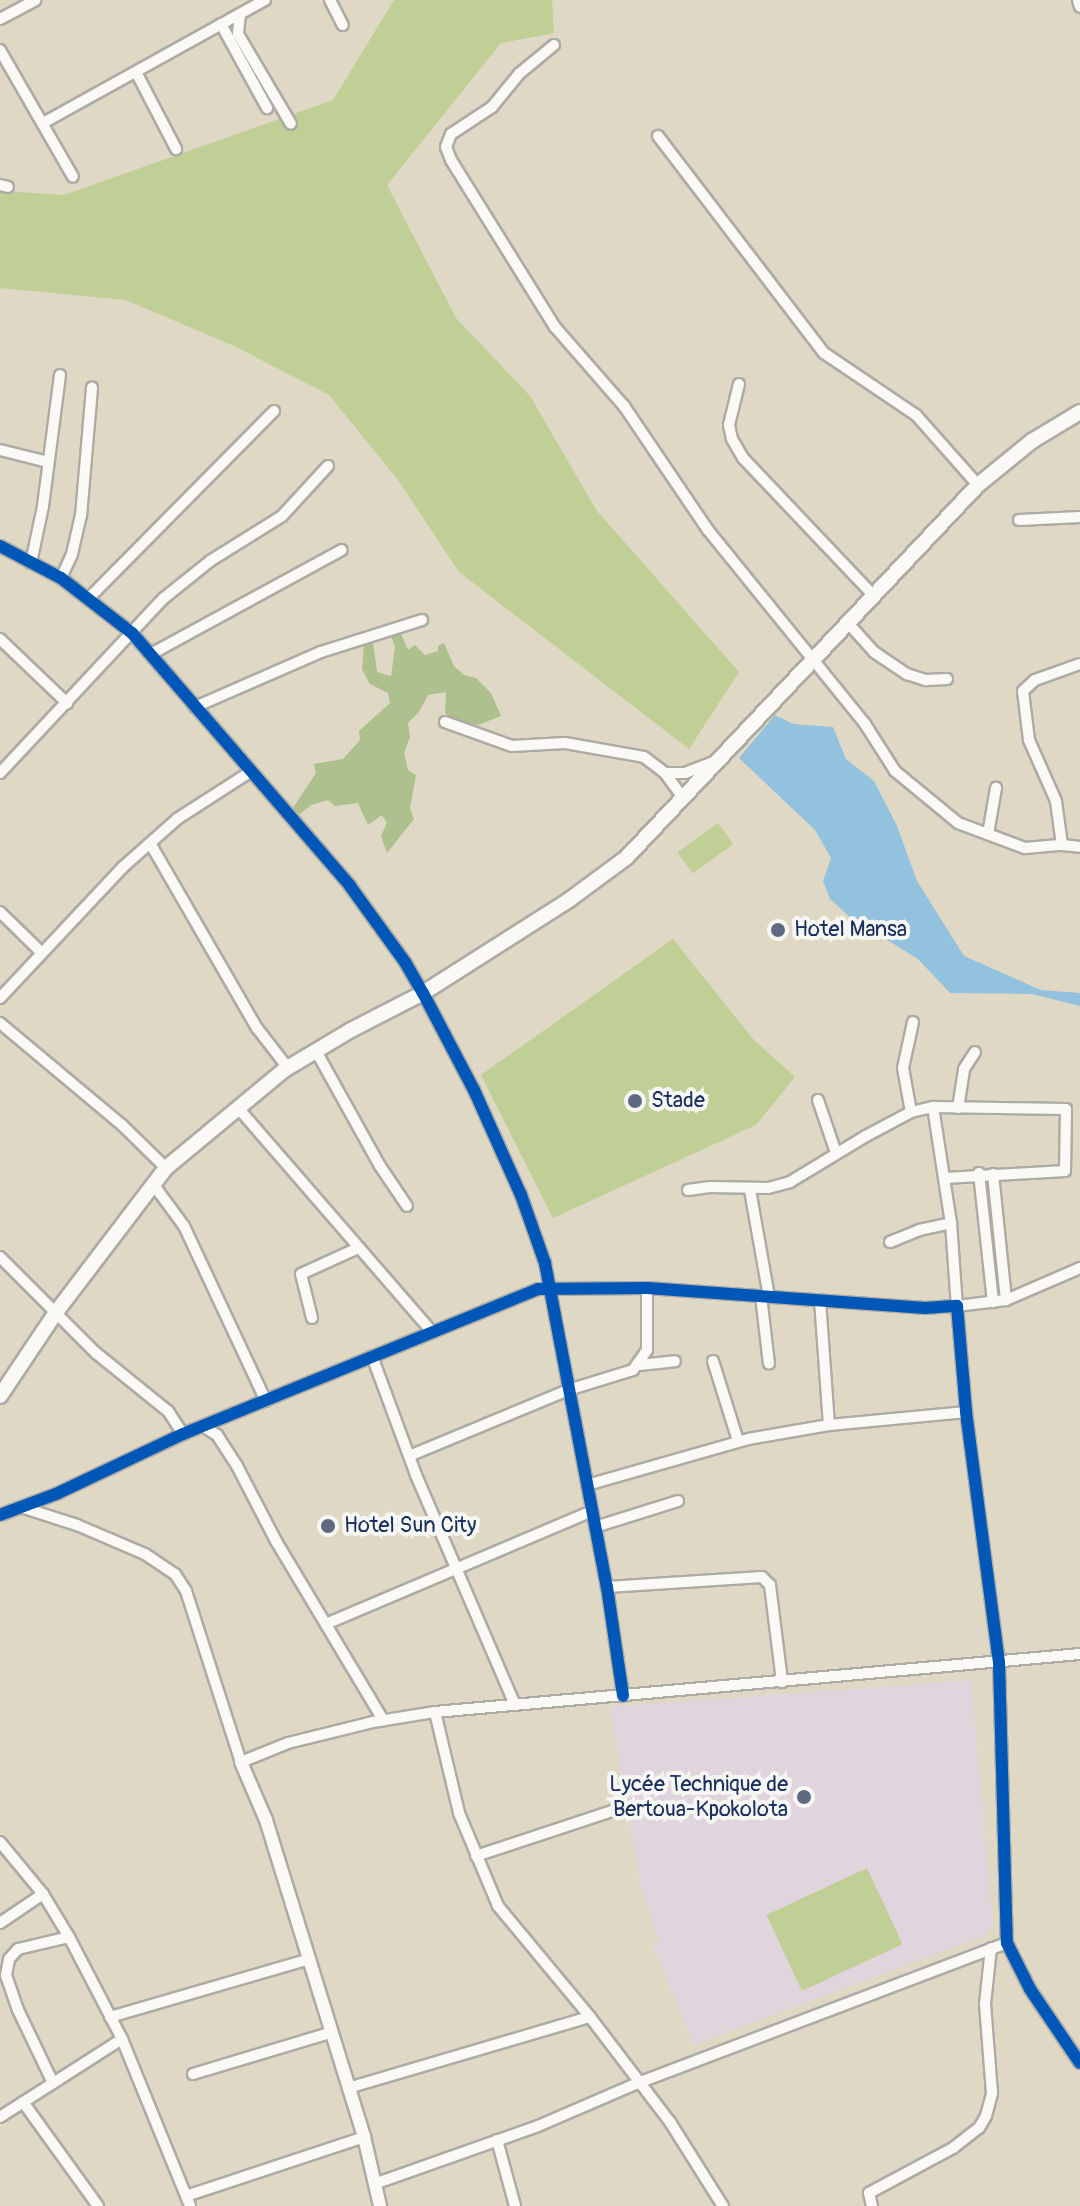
<!DOCTYPE html>
<html>
<head>
<meta charset="utf-8">
<style>
  body { margin:0 }
  #map { position:relative; width:1080px; height:2206px; overflow:hidden; background:#ded8c4; font-family:Pangolin,sans-serif }
  div>[style] { position:absolute }
  [style*='--x'] { left:calc(var(--x)*1px); top:calc(var(--y)*1px); width:calc(var(--w)*1px); rotate:calc(var(--a)*1deg) }
  .built>* { inset:0; background:#e1d5dd }
  .green>* { inset:0; background:#c0cf96; transform-origin:0 0 }
  .forest>* { inset:0; background:#adc08e }
  .water>* { inset:0; background:#93c2de }
  .roads { filter:drop-shadow(2px 0 #adaba4) drop-shadow(-2px 0 #adaba4) drop-shadow(0 2px #adaba4) drop-shadow(0 -2px #adaba4) }
  .minor>* { height:10px; margin:-5px; padding:0 5px; transform-origin:5px; border-radius:5px; background:#faf9f6 }
  .tertiary>* { height:12px; margin:-6px; padding:0 6px; transform-origin:6px; border-radius:6px; background:#faf9f6 }
  .secondary>* { height:14px; margin:-7px; padding:0 7px; transform-origin:7px; border-radius:7px; background:#faf9f6 }
  .cycleway>* { height:12px; margin:-6px; padding:0 6px; transform-origin:6px; border-radius:6px; background:#0057b8 }
  .dots>* { width:22px; height:22px; translate:-50% -50%; box-sizing:border-box; border:4px solid #f6f6f2; border-radius:50% }
  span { translate:-50% -50%; white-space:nowrap; text-align:center; line-height:1.15; -webkit-text-stroke:8px #f6f6f2; paint-order:stroke }
  .poi-label { font-size:22px; color:#1b2f5e }
  .left { translate:0 -50%; text-align:left }
  .right { translate:-100% -50%; text-align:right }
</style>
</head>
<body>
<div id="map">
  <div class="built">
    <div style="clip-path:polygon(971px 1680px,993px 1924px,984px 1936px,694px 2045px,653px 1946px,659px 1943px,641px 1887px,610px 1707px)"></div>
  </div>
  <div class="green">
    <div style="clip-path:polygon(394px 0,552px 0,554px 33px,501px 43px,387px 185px,456px 318px,530px 396px,597px 511px,739px 672px,689px 749px,459px 572px,398px 480px,329px 395px,234px 346px,126px 300px,0 288px,0 191px,64px 195px,333px 100px)"></div>
    <div style="left:718px;top:823px;width:26px;height:50px;rotate:54deg"></div>
    <div style="clip-path:polygon(673px 939px,753px 1039px,795px 1077px,756px 1125px,553px 1218px,481px 1075px)"></div>
    <div style="left:867px;top:1868px;width:84px;height:111px;rotate:65deg"></div>
  </div>
  <div class="forest">
    <div style="clip-path:polygon(399px 629px,408px 650px,415px 645px,425px 655px,438px 651px,438px 646px,444px 643px,454px 666px,464px 675px,476px 678px,491px 693px,501px 716px,478px 725px,455px 721px,445px 713px,446px 692px,428px 695px,419px 712px,408px 723px,410px 737px,404px 753px,408px 770px,416px 775px,410px 808px,414px 819px,387px 853px,381px 836px,387px 823px,382px 815px,368px 825px,358px 803px,335px 806px,328px 800px,311px 805px,299px 815px,293px 808px,316px 773px,314px 764px,343px 759px,360px 740px,359px 731px,390px 703px,388px 693px,370px 684px,362px 669px,364px 644px,373px 642px,377px 672px,391px 676px,395px 647px,390px 633px)"></div>
  </div>
  <div class="water">
    <div style="clip-path:polygon(775px 715px,793px 724px,833px 727px,846px 759px,874px 781px,897px 826px,917px 881px,964px 956px,1041px 990px,1080px 993px,1080px 1006px,1032px 994px,950px 993px,918px 959px,884px 938px,860px 937px,853px 920px,830px 899px,823px 881px,831px 858px,815px 830px,739px 758px)"></div>
  </div>
  <div class="roads">
    <div class="minor">
      <div style="--x:330;--y:0;--w:28;--a:63"></div>
      <div style="--x:1078;--y:0;--w:7;--a:74"></div>
      <div style="--x:240;--y:14;--w:20;--a:96"></div>
      <div style="--x:238;--y:34;--w:104;--a:59.5"></div>
      <div style="--x:0;--y:19;--w:40;--a:-28"></div>
      <div style="--x:221;--y:24;--w:96;--a:61.3"></div>
      <div style="--x:554;--y:45;--w:45;--a:140.4"></div>
      <div style="--x:519;--y:74;--w:43;--a:129.3"></div>
      <div style="--x:492;--y:107;--w:49;--a:146.6"></div>
      <div style="--x:451;--y:134;--w:14;--a:111"></div>
      <div style="--x:446;--y:147;--w:14;--a:69"></div>
      <div style="--x:451;--y:160;--w:197;--a:58.1"></div>
      <div style="--x:555;--y:327;--w:105;--a:48.9"></div>
      <div style="--x:624;--y:406;--w:150;--a:55.9"></div>
      <div style="--x:708;--y:530;--w:250;--a:51"></div>
      <div style="--x:865;--y:724;--w:56;--a:57.4"></div>
      <div style="--x:895;--y:771;--w:82;--a:39.5"></div>
      <div style="--x:958;--y:823;--w:72;--a:20.5"></div>
      <div style="--x:1025;--y:848;--w:37;--a:-5"></div>
      <div style="--x:1062;--y:845;--w:44;--a:-97.8"></div>
      <div style="--x:1056;--y:801;--w:67;--a:-113.9"></div>
      <div style="--x:1029;--y:740;--w:49;--a:-97"></div>
      <div style="--x:1023;--y:691;--w:16;--a:-43"></div>
      <div style="--x:1035;--y:680;--w:48;--a:-19.6"></div>
      <div style="--x:0;--y:50;--w:146;--a:60.1"></div>
      <div style="--x:136;--y:72;--w:87;--a:62.5"></div>
      <div style="--x:43;--y:123;--w:254;--a:-29"></div>
      <div style="--x:658;--y:136;--w:273;--a:52.6"></div>
      <div style="--x:824;--y:353;--w:111;--a:34"></div>
      <div style="--x:916;--y:415;--w:94;--a:48.5"></div>
      <div style="--x:0;--y:185;--w:8;--a:14"></div>
      <div style="--x:739;--y:384;--w:42;--a:103.7"></div>
      <div style="--x:729;--y:425;--w:14;--a:78"></div>
      <div style="--x:732;--y:439;--w:22;--a:60"></div>
      <div style="--x:743;--y:458;--w:189;--a:46.5"></div>
      <div style="--x:0;--y:450;--w:49;--a:14"></div>
      <div style="--x:1019;--y:520;--w:61;--a:-2.8"></div>
      <div style="--x:0;--y:546;--w:69;--a:27.7"></div>
      <div style="--x:61;--y:578;--w:90;--a:37.8"></div>
      <div style="--x:132;--y:633;--w:334;--a:49.2"></div>
      <div style="--x:350;--y:886;--w:94;--a:54.1"></div>
      <div style="--x:405;--y:962;--w:36;--a:60"></div>
      <div style="--x:423;--y:993;--w:110;--a:62.3"></div>
      <div style="--x:474;--y:1090;--w:115;--a:65.9"></div>
      <div style="--x:521;--y:1195;--w:72;--a:70.6"></div>
      <div style="--x:545;--y:1263;--w:330;--a:79.2"></div>
      <div style="--x:607;--y:1587;--w:110;--a:81.6"></div>
      <div style="--x:31;--y:563;--w:58;--a:-78.1"></div>
      <div style="--x:43;--y:506;--w:132;--a:-82.6"></div>
      <div style="--x:61;--y:578;--w:26;--a:-65"></div>
      <div style="--x:72;--y:554;--w:39;--a:-77"></div>
      <div style="--x:81;--y:516;--w:129;--a:-85.1"></div>
      <div style="--x:89;--y:598;--w:263;--a:-45.3"></div>
      <div style="--x:848;--y:623;--w:39;--a:48"></div>
      <div style="--x:874;--y:652;--w:40;--a:34"></div>
      <div style="--x:907;--y:674;--w:20;--a:18"></div>
      <div style="--x:926;--y:680;--w:21;--a:-3"></div>
      <div style="--x:0;--y:639;--w:93;--a:43.7"></div>
      <div style="--x:151;--y:654;--w:217;--a:-28.6"></div>
      <div style="--x:195;--y:707;--w:137;--a:-23.6"></div>
      <div style="--x:321;--y:652;--w:106;--a:-17.6"></div>
      <div style="--x:445;--y:722;--w:71;--a:19.7"></div>
      <div style="--x:512;--y:746;--w:53;--a:-3.2"></div>
      <div style="--x:565;--y:743;--w:80;--a:10"></div>
      <div style="--x:644;--y:757;--w:26;--a:37"></div>
      <div style="--x:665;--y:773;--w:32;--a:54"></div>
      <div style="--x:0;--y:773;--w:240;--a:-46.9"></div>
      <div style="--x:164;--y:598;--w:59;--a:-38.8"></div>
      <div style="--x:210;--y:561;--w:85;--a:-32"></div>
      <div style="--x:282;--y:516;--w:68;--a:-47.4"></div>
      <div style="--x:665;--y:773;--w:20;--a:0"></div>
      <div style="--x:685;--y:773;--w:30;--a:-21"></div>
      <div style="--x:988;--y:834;--w:47;--a:-80.1"></div>
      <div style="--x:150;--y:843;--w:214;--a:60"></div>
      <div style="--x:257;--y:1028;--w:51;--a:52.2"></div>
      <div style="--x:1062;--y:845;--w:18;--a:6"></div>
      <div style="--x:0;--y:912;--w:56;--a:44.3"></div>
      <div style="--x:0;--y:998;--w:180;--a:-46.8"></div>
      <div style="--x:123;--y:867;--w:72;--a:-41.6"></div>
      <div style="--x:177;--y:819;--w:87;--a:-32.8"></div>
      <div style="--x:0;--y:1023;--w:159;--a:39.9"></div>
      <div style="--x:122;--y:1125;--w:62;--a:44.3"></div>
      <div style="--x:316;--y:1051;--w:132;--a:60.9"></div>
      <div style="--x:380;--y:1166;--w:48;--a:56"></div>
      <div style="--x:818;--y:1100;--w:56;--a:71.2"></div>
      <div style="--x:933;--y:1107;--w:117;--a:81.2"></div>
      <div style="--x:951;--y:1223;--w:83;--a:85.9"></div>
      <div style="--x:957;--y:1306;--w:49;--a:-7"></div>
      <div style="--x:1006;--y:1300;--w:81;--a:-23.4"></div>
      <div style="--x:958;--y:1108;--w:39;--a:-81"></div>
      <div style="--x:964;--y:1069;--w:20;--a:-57"></div>
      <div style="--x:239;--y:1109;--w:294;--a:49.1"></div>
      <div style="--x:911;--y:1112;--w:45;--a:-100.3"></div>
      <div style="--x:903;--y:1068;--w:47;--a:-77.7"></div>
      <div style="--x:979;--y:1173;--w:130;--a:83.8"></div>
      <div style="--x:993;--y:1174;--w:127;--a:84.1"></div>
      <div style="--x:153;--y:1184;--w:52;--a:53.6"></div>
      <div style="--x:184;--y:1226;--w:193;--a:64.9"></div>
      <div style="--x:688;--y:1190;--w:22;--a:-8"></div>
      <div style="--x:710;--y:1187;--w:58;--a:1"></div>
      <div style="--x:768;--y:1188;--w:23;--a:-15"></div>
      <div style="--x:790;--y:1182;--w:89;--a:-31.2"></div>
      <div style="--x:866;--y:1136;--w:51;--a:-28.1"></div>
      <div style="--x:911;--y:1112;--w:23;--a:-13"></div>
      <div style="--x:933;--y:1107;--w:133;--a:0.9"></div>
      <div style="--x:1066;--y:1109;--w:62;--a:90.9"></div>
      <div style="--x:1065;--y:1171;--w:120;--a:176.7"></div>
      <div style="--x:750;--y:1190;--w:109;--a:79.9"></div>
      <div style="--x:890;--y:1242;--w:31;--a:-22"></div>
      <div style="--x:919;--y:1230;--w:33;--a:-12"></div>
      <div style="--x:0;--y:1257;--w:136;--a:45"></div>
      <div style="--x:96;--y:1353;--w:92;--a:38.9"></div>
      <div style="--x:168;--y:1411;--w:27;--a:57"></div>
      <div style="--x:761;--y:1296;--w:68;--a:83.3"></div>
      <div style="--x:820;--y:1300;--w:125;--a:85.9"></div>
      <div style="--x:312;--y:1318;--w:45;--a:-104"></div>
      <div style="--x:301;--y:1274;--w:63;--a:-24.5"></div>
      <div style="--x:372;--y:1356;--w:127;--a:69.7"></div>
      <div style="--x:416;--y:1475;--w:248;--a:66.7"></div>
      <div style="--x:713;--y:1361;--w:84;--a:72.6"></div>
      <div style="--x:639;--y:1365;--w:36;--a:-6"></div>
      <div style="--x:203;--y:1426;--w:17;--a:33"></div>
      <div style="--x:217;--y:1435;--w:37;--a:57"></div>
      <div style="--x:237;--y:1466;--w:85;--a:62.5"></div>
      <div style="--x:276;--y:1541;--w:209;--a:59.1"></div>
      <div style="--x:409;--y:1456;--w:172;--a:-22.5"></div>
      <div style="--x:568;--y:1390;--w:68;--a:-17.1"></div>
      <div style="--x:633;--y:1370;--w:24;--a:-55"></div>
      <div style="--x:647;--y:1350;--w:62;--a:-90"></div>
      <div style="--x:587;--y:1485;--w:167;--a:-15.9"></div>
      <div style="--x:748;--y:1439;--w:82;--a:-9.8"></div>
      <div style="--x:829;--y:1425;--w:138;--a:-5.4"></div>
      <div style="--x:24;--y:1508;--w:56;--a:17.8"></div>
      <div style="--x:77;--y:1525;--w:74;--a:23.1"></div>
      <div style="--x:145;--y:1554;--w:36;--a:34"></div>
      <div style="--x:175;--y:1574;--w:20;--a:57"></div>
      <div style="--x:186;--y:1591;--w:180;--a:72.2"></div>
      <div style="--x:241;--y:1762;--w:51;--a:-22"></div>
      <div style="--x:288;--y:1743;--w:88;--a:-13.9"></div>
      <div style="--x:373;--y:1722;--w:63;--a:-9.2"></div>
      <div style="--x:435;--y:1712;--w:648;--a:-5.14"></div>
      <div style="--x:0;--y:1515;--w:60;--a:-20.6"></div>
      <div style="--x:56;--y:1494;--w:140;--a:-25.3"></div>
      <div style="--x:183;--y:1434;--w:383;--a:-22.2"></div>
      <div style="--x:538;--y:1289;--w:109;--a:-0.5"></div>
      <div style="--x:647;--y:1288;--w:279;--a:4.1"></div>
      <div style="--x:925;--y:1308;--w:32;--a:-4"></div>
      <div style="--x:957;--y:1306;--w:106;--a:85.1"></div>
      <div style="--x:966;--y:1412;--w:252;--a:82.5"></div>
      <div style="--x:999;--y:1662;--w:281;--a:88.4"></div>
      <div style="--x:1007;--y:1943;--w:51;--a:63.4"></div>
      <div style="--x:1030;--y:1989;--w:89;--a:56"></div>
      <div style="--x:595;--y:1527;--w:87;--a:-17.4"></div>
      <div style="--x:607;--y:1587;--w:155;--a:-3.7"></div>
      <div style="--x:762;--y:1577;--w:11;--a:45"></div>
      <div style="--x:770;--y:1585;--w:98;--a:82.9"></div>
      <div style="--x:326;--y:1624;--w:289;--a:-23"></div>
      <div style="--x:435;--y:1712;--w:104;--a:76.6"></div>
      <div style="--x:459;--y:1813;--w:101;--a:67.2"></div>
      <div style="--x:498;--y:1906;--w:144;--a:50.3"></div>
      <div style="--x:590;--y:2017;--w:132;--a:52.7"></div>
      <div style="--x:670;--y:2122;--w:99;--a:57.8"></div>
      <div style="--x:0;--y:1842;--w:67;--a:50.4"></div>
      <div style="--x:43;--y:1894;--w:50;--a:58.8"></div>
      <div style="--x:69;--y:1937;--w:115;--a:62.5"></div>
      <div style="--x:122;--y:2039;--w:180;--a:67.8"></div>
      <div style="--x:476;--y:1856;--w:156;--a:-18.3"></div>
      <div style="--x:0;--y:1923;--w:52;--a:-34"></div>
      <div style="--x:110;--y:2017;--w:207;--a:-16.2"></div>
      <div style="--x:193;--y:2074;--w:143;--a:-16.7"></div>
      <div style="--x:53;--y:2083;--w:81;--a:-115.6"></div>
      <div style="--x:18;--y:2010;--w:37;--a:-109"></div>
      <div style="--x:6;--y:1975;--w:16;--a:-79"></div>
      <div style="--x:9;--y:1959;--w:13;--a:-48"></div>
      <div style="--x:18;--y:1949;--w:52;--a:-13.2"></div>
      <div style="--x:348;--y:2088;--w:252;--a:-16.4"></div>
      <div style="--x:23;--y:2102;--w:128;--a:54.2"></div>
      <div style="--x:0;--y:2117;--w:145;--a:-32.6"></div>
      <div style="--x:497;--y:2140;--w:68;--a:74.7"></div>
      <div style="--x:377;--y:2183;--w:171;--a:-19.5"></div>
      <div style="--x:538;--y:2126;--w:109;--a:-23.3"></div>
      <div style="--x:638;--y:2083;--w:395;--a:-20.8"></div>
      <div style="--x:186;--y:2196;--w:188;--a:-18.3"></div>
      <div style="--x:872;--y:2206;--w:13;--a:-103"></div>
      <div style="--x:869;--y:2193;--w:95;--a:-28.2"></div>
      <div style="--x:953;--y:2148;--w:33;--a:-38"></div>
      <div style="--x:979;--y:2128;--w:14;--a:-60"></div>
      <div style="--x:986;--y:2116;--w:24;--a:-75"></div>
      <div style="--x:992;--y:2093;--w:89;--a:-94.5"></div>
      <div style="--x:985;--y:2004;--w:56;--a:-83.9"></div>
    </div>
    <div class="tertiary">
      <div style="--x:241;--y:1762;--w:63;--a:66.7"></div>
      <div style="--x:266;--y:1820;--w:332;--a:72.8"></div>
      <div style="--x:364;--y:2137;--w:71;--a:76.9"></div>
    </div>
    <div class="secondary">
      <div style="--x:0;--y:1396;--w:102;--a:-56.2"></div>
      <div style="--x:57;--y:1311;--w:180;--a:-52.7"></div>
      <div style="--x:166;--y:1168;--w:153;--a:-39.7"></div>
      <div style="--x:284;--y:1070;--w:78;--a:-30.8"></div>
      <div style="--x:351;--y:1030;--w:81;--a:-27.2"></div>
      <div style="--x:423;--y:993;--w:173;--a:-32.5"></div>
      <div style="--x:569;--y:900;--w:71;--a:-36.4"></div>
      <div style="--x:626;--y:858;--w:513;--a:-46.66"></div>
      <div style="--x:978;--y:485;--w:70;--a:-39.2"></div>
      <div style="--x:1032;--y:441;--w:56;--a:-31.1"></div>
    </div>
  </div>
  <div class="cycleway">
    <div style="--x:0;--y:546;--w:69;--a:27.7"></div>
    <div style="--x:61;--y:578;--w:90;--a:37.8"></div>
    <div style="--x:132;--y:633;--w:334;--a:49.2"></div>
    <div style="--x:350;--y:886;--w:94;--a:54.1"></div>
    <div style="--x:405;--y:962;--w:36;--a:60"></div>
    <div style="--x:423;--y:993;--w:110;--a:62.3"></div>
    <div style="--x:474;--y:1090;--w:115;--a:65.9"></div>
    <div style="--x:521;--y:1195;--w:72;--a:70.6"></div>
    <div style="--x:545;--y:1263;--w:330;--a:79.2"></div>
    <div style="--x:607;--y:1587;--w:110;--a:81.6"></div>
    <div style="--x:0;--y:1515;--w:60;--a:-20.6"></div>
    <div style="--x:56;--y:1494;--w:140;--a:-25.3"></div>
    <div style="--x:183;--y:1434;--w:383;--a:-22.2"></div>
    <div style="--x:538;--y:1289;--w:109;--a:-0.5"></div>
    <div style="--x:647;--y:1288;--w:279;--a:4.1"></div>
    <div style="--x:925;--y:1308;--w:32;--a:-4"></div>
    <div style="--x:957;--y:1306;--w:106;--a:85.1"></div>
    <div style="--x:966;--y:1412;--w:252;--a:82.5"></div>
    <div style="--x:999;--y:1662;--w:281;--a:88.4"></div>
    <div style="--x:1007;--y:1943;--w:51;--a:63.4"></div>
    <div style="--x:1030;--y:1989;--w:89;--a:56"></div>
  </div>
  <div class="dots">
    <div style="left:778px;top:930px;background:#5f6a82"></div>
    <div style="left:635px;top:1101px;background:#5f6a82"></div>
    <div style="left:328px;top:1526px;background:#5f6a82"></div>
    <div style="left:804px;top:1797px;background:#5f6a82"></div>
  </div>
  <div class="poi-label">
    <span class="left" style="left:794px;top:930px">Hotel Mansa</span>
    <span class="left" style="left:651px;top:1101px">Stade</span>
    <span class="left" style="left:344px;top:1526px">Hotel Sun City</span>
    <span class="right" style="left:788px;top:1797px">Lycée Technique de<br>Bertoua-Kpokolota</span>
  </div>
</div>
</body>
</html>
